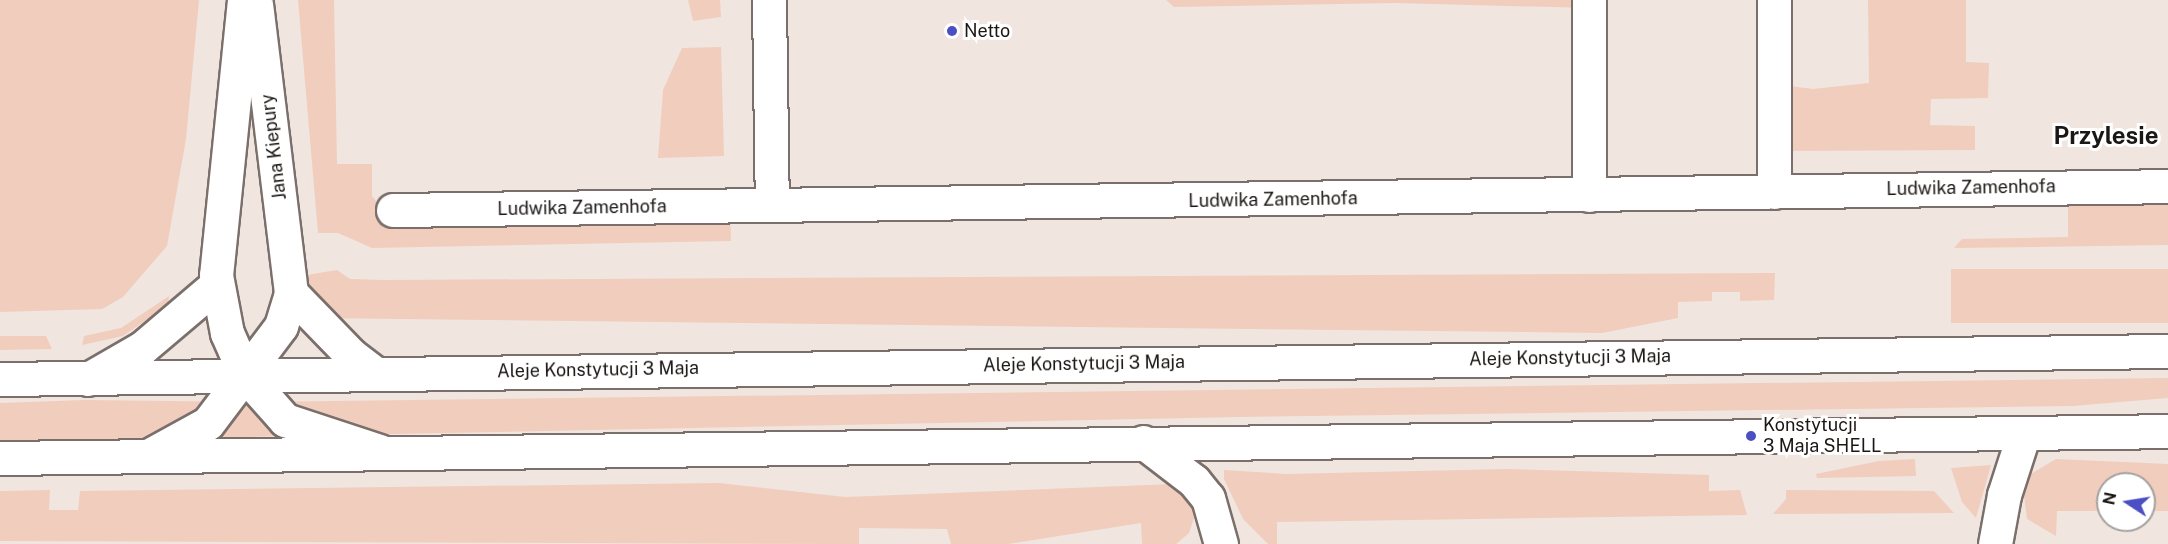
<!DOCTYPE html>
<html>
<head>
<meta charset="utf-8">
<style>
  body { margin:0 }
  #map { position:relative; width:2168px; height:544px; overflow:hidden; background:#f1e5df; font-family:"Public Sans",sans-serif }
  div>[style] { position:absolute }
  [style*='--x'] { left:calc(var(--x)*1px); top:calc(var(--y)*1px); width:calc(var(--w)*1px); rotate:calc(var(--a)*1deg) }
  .green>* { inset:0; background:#f1cdbd; transform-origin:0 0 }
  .roads { filter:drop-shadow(2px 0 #7a6f6b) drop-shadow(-2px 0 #7a6f6b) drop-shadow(0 2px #7a6f6b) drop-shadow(0 -2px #7a6f6b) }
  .minor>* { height:33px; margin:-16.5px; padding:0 16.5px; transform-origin:16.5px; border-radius:16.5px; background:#fff }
  .major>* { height:33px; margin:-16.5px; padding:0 16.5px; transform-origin:16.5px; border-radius:16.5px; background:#fff }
  .dots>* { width:16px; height:16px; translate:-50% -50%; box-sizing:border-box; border:3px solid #fff; border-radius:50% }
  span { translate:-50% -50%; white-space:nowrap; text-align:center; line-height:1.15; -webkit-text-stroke:6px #fff; paint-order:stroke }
  .poi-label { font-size:18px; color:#1b1715 }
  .left { translate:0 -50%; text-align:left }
  .street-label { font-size:18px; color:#1b1715 }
  .district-label { font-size:24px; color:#1b1715; font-weight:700 }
  .north { position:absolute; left:2096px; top:472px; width:60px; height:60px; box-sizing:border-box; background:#fff; border:2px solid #a4a2a1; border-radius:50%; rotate:282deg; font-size:16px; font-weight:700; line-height:24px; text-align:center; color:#1b1715 }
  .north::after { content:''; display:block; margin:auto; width:21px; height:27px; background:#4c4ec4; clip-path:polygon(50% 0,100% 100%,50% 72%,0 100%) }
</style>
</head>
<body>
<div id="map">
  <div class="green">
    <div style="clip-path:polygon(0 0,199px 0,186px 139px,167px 246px,123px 297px,102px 309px,0 312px)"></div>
    <div style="clip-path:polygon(298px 0,334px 0,337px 164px,372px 164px,372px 196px,380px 206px,730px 206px,731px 241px,372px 248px,338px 233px,318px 233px)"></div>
    <div style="clip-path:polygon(688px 0,720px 0,721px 17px,693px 21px)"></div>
    <div style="clip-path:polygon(1166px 0,1589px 0,1589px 8px,1395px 3px,1174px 7px)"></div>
    <div style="clip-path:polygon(1868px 0,1966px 0,1966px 62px,1989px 63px,1988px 98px,1931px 99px,1930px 125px,1975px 126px,1975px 150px,1774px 151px,1774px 84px,1813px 89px,1869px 83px)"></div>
    <div style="clip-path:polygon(721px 47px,724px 156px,658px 158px,663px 90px,682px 48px)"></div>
    <div style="clip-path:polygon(2168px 203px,2168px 245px,1954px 248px,1962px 239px,2068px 237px,2068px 204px)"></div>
    <div style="left:2168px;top:269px;width:54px;height:217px;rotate:90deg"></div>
    <div style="clip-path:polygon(337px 270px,350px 279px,384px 280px,1775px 273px,1774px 300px,1740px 301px,1740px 292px,1712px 292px,1712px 301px,1678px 302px,1678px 318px,1602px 333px,313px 318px,289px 278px)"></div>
    <div style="clip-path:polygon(169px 296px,168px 305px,123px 336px,82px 345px,84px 336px,121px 328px)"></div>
    <div style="clip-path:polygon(0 336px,46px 336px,52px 349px,0 350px)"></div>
    <div style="clip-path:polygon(2168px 378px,2168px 398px,2073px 406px,1239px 417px,0 442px,0 403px,84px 400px,256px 402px)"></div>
    <div style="clip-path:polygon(1915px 459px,1916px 476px,1817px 478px,1816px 474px,1879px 461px)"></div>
    <div style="clip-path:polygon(2056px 459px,2168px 464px,2168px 511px,2144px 511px,2144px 484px,2108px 484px,2108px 511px,2057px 511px,2056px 536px,2027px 519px,2024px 496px,2029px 475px)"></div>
    <div style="clip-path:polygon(1991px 465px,1976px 518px,1962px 502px,1951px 468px)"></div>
    <div style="clip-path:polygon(1506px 469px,1709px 475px,1709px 491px,1740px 490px,1747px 515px,1277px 522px,1277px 544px,1268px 544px,1243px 519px,1224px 479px,1224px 470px,1286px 474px)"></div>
    <div style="clip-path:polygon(719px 483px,845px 497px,1173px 484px,1194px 502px,1195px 515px,1189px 533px,1176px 544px,1142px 544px,1141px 523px,1008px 544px,951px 544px,947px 529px,859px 528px,859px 544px,0 541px,0 491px,50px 490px,49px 510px,78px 510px,80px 491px)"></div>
    <div style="clip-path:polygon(1786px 490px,1934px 491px,1954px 513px,1773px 514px,1786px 499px)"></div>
  </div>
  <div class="roads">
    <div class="minor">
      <div style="--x:244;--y:0;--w:276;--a:95.8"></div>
      <div style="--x:216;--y:275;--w:59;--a:79.3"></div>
      <div style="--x:227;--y:333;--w:47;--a:66.2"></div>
      <div style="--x:246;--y:376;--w:59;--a:48.4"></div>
      <div style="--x:285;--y:420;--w:100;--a:18.1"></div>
      <div style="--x:769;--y:0;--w:205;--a:89.2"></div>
      <div style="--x:1774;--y:192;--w:192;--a:-90"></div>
      <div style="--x:1589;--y:195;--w:195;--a:-90"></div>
      <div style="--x:393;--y:210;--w:1775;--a:-0.77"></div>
      <div style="--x:291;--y:293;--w:86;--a:45.9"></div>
      <div style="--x:351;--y:355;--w:30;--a:37"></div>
      <div style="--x:88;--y:379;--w:62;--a:-29.9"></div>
      <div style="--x:142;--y:348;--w:96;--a:-40.3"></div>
      <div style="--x:1143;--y:442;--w:64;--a:37.4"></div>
      <div style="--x:1194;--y:481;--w:22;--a:51"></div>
      <div style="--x:1208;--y:498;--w:48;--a:74.2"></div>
      <div style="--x:148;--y:456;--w:68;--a:-28.8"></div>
      <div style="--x:208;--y:423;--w:121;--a:-53"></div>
      <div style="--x:281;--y:326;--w:34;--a:-73"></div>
      <div style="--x:291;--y:293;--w:290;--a:-96.9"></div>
      <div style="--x:1995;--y:544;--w:50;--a:-79.6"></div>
      <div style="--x:2004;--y:495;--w:65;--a:-72.1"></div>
    </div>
    <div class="major">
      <div style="--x:0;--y:379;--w:2168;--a:-0.74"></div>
      <div style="--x:0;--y:458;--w:2168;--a:-0.71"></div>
    </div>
  </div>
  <div class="dots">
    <div style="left:952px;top:31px;background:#4c4ec4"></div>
    <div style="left:1751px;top:436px;background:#4c4ec4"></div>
  </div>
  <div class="poi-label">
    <span class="left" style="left:964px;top:31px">Netto</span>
    <span class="left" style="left:1763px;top:436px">Konstytucji<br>3 Maja SHELL</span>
  </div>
  <div class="street-label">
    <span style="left:274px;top:147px;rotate:-97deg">Jana Kiepury</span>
    <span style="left:1971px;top:188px;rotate:-1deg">Ludwika Zamenhofa</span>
    <span style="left:1273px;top:200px;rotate:-1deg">Ludwika Zamenhofa</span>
    <span style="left:582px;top:208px;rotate:-1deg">Ludwika Zamenhofa</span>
    <span style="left:1570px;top:358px;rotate:-1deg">Aleje Konstytucji 3 Maja</span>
    <span style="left:1084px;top:364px;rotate:-1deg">Aleje Konstytucji 3 Maja</span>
    <span style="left:598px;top:370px;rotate:-1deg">Aleje Konstytucji 3 Maja</span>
  </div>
  <div class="district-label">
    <span style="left:2106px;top:136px">Przylesie</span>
  </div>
  <div class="north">N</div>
</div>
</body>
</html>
